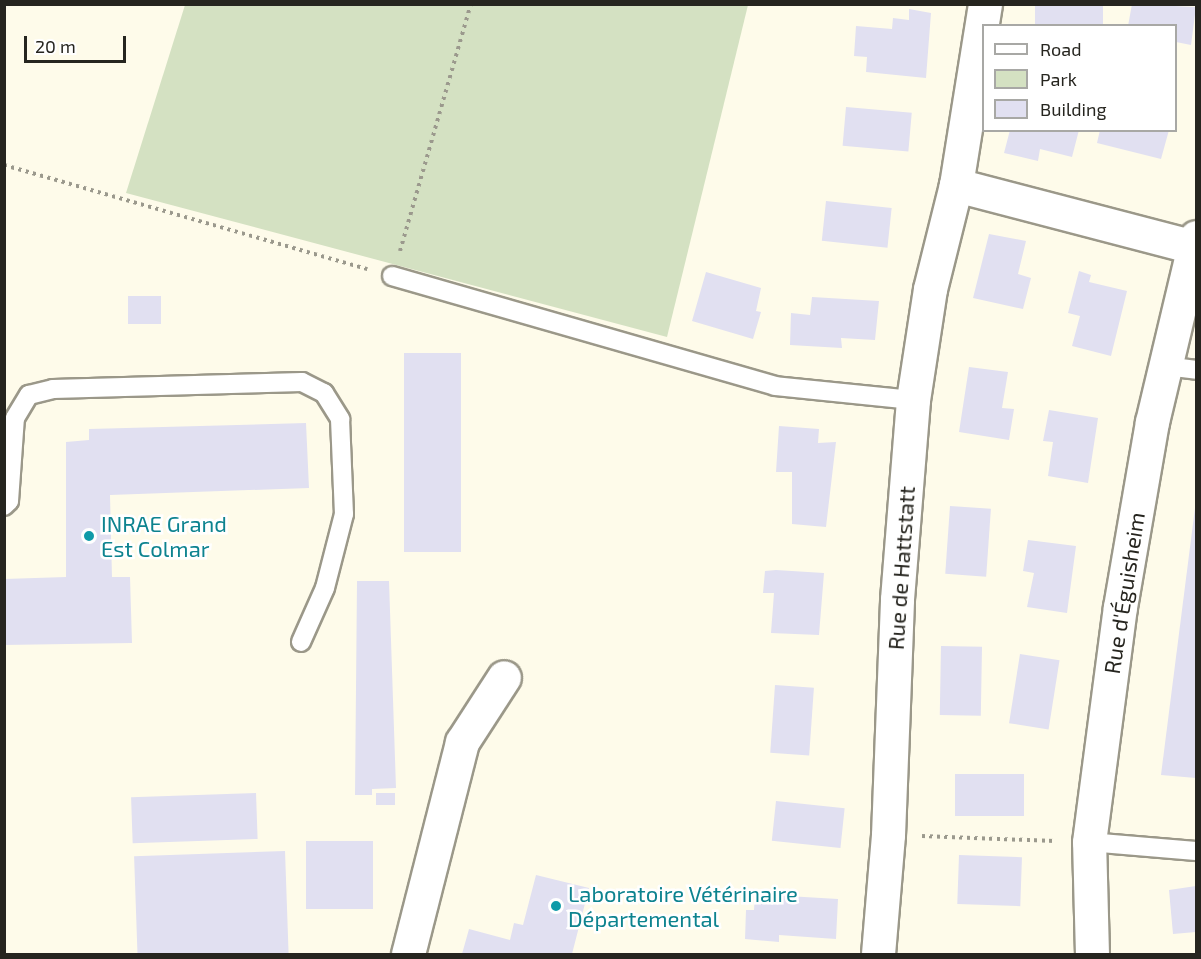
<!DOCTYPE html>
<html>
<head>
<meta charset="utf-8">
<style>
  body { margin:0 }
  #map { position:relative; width:1201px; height:959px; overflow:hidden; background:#fefbea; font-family:"Exo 2",sans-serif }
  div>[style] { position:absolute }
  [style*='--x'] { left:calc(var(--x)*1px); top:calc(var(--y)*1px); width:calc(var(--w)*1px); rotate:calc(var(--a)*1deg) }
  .green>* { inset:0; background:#d4e1c2 }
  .building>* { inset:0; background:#e1e0f1; transform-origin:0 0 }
  .path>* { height:4px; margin-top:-2px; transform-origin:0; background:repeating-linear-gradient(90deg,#9b998d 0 3px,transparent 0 7.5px) }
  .roads { filter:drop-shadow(2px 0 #9b9889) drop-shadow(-2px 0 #9b9889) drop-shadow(0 2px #9b9889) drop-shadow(0 -2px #9b9889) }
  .service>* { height:18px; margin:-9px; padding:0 9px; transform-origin:9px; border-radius:9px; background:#fff }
  .minor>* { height:33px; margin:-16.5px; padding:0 16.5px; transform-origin:16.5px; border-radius:16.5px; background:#fff }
  .dots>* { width:16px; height:16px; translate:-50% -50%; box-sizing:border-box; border:3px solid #fff; border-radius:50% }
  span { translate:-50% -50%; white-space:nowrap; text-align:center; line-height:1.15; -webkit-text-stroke:5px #fff; paint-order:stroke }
  .culture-label { font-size:22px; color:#0d838f }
  .left { translate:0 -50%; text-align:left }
  .street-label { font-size:22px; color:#26251f }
  .frame { position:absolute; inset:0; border:6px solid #26251f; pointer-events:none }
  .legend { position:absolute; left:982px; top:24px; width:195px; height:108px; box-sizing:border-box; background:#fff; border:2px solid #a8a8a5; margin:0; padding:8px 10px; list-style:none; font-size:18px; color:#26251f }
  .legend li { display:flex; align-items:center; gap:12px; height:30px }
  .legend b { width:30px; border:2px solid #a8a8a5 }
  .scale { position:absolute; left:24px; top:36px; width:102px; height:27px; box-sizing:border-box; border:3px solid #26251f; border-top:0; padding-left:8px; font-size:18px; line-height:21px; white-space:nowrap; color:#26251f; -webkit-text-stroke:4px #fff; paint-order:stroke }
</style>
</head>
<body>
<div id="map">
  <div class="green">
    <div style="clip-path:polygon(185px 5px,748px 5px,667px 337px,126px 193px)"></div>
  </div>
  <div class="building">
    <div style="left:1035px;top:4px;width:68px;height:22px"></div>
    <div style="clip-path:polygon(1132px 4px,1196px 7px,1191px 45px,1176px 42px,1176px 26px,1128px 26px)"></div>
    <div style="clip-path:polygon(909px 9px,931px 13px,926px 78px,866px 72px,867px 57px,854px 56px,856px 26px,892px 29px,893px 18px,909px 20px)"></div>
    <div style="left:846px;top:107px;width:66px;height:39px;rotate:5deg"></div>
    <div style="clip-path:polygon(1010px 130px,1079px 130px,1072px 157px,1040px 149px,1038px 161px,1004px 153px)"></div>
    <div style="clip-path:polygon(1100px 130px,1169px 130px,1161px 159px,1097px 143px)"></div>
    <div style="left:826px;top:201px;width:66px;height:40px;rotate:6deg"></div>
    <div style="clip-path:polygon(989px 234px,1026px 241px,1018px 274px,1031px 278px,1023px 309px,973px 298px)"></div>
    <div style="clip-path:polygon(1079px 271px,1091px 275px,1089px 282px,1127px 291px,1111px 356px,1072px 346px,1080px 316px,1068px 313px)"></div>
    <div style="clip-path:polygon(706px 272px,761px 288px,756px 311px,761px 312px,753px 339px,692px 321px)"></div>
    <div style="left:128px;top:296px;width:33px;height:28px"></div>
    <div style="clip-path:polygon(812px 297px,879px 301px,875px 340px,841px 338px,842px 348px,790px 345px,791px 313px,810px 315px)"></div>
    <div style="left:404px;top:353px;width:57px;height:199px"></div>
    <div style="clip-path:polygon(969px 367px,1008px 372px,1002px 408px,1014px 409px,1009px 440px,959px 432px)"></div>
    <div style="clip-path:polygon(1049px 410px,1098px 418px,1088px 483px,1048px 476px,1053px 442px,1043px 441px)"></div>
    <div style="clip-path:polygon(306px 423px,309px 488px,110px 495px,112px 577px,130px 577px,132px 643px,4px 645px,4px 579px,66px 577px,66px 442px,89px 440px,89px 429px)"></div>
    <div style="clip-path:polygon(779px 426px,819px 429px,818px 443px,836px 442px,826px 527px,792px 524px,792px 472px,776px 472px)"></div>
    <div style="left:950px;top:506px;width:41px;height:68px;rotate:4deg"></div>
    <div style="clip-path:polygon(1195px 508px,1196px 508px,1196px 778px,1161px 775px)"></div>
    <div style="clip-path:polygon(1028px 540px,1076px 546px,1067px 613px,1027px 607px,1034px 573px,1023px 571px)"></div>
    <div style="clip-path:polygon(776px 570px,824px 573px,819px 635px,771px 633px,774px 593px,763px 593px,765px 571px)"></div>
    <div style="clip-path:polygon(357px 581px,389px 581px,396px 788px,372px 789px,372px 795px,355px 795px)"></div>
    <div style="left:941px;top:646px;width:41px;height:69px;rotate:1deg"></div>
    <div style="left:1020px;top:654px;width:40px;height:70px;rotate:9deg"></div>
    <div style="left:775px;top:685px;width:39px;height:68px;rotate:4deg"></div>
    <div style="left:1024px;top:774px;width:42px;height:69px;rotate:90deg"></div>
    <div style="left:256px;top:793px;width:46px;height:125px;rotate:88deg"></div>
    <div style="left:376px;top:793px;width:19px;height:12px"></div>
    <div style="left:776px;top:801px;width:69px;height:40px;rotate:6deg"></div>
    <div style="left:306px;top:841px;width:67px;height:68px"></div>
    <div style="left:285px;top:851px;width:103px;height:151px;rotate:88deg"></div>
    <div style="left:959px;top:855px;width:63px;height:49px;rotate:2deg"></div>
    <div style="clip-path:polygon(536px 875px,589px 888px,572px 954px,462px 954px,469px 929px,510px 940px,514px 923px,523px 925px)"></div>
    <div style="clip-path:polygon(1196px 886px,1196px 932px,1173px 934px,1169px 890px)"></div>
    <div style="clip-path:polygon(755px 894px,838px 899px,836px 939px,779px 935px,779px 942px,745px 939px,746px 910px,754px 910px)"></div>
  </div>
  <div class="path">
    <div style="--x:4;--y:165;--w:378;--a:16"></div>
    <div style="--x:400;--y:251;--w:257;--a:-74"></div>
    <div style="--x:922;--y:836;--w:133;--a:2.2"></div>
  </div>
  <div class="roads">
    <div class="service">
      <div style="--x:392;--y:276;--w:398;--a:16"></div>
      <div style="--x:775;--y:386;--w:139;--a:5.8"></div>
      <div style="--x:1165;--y:366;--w:31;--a:7"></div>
      <div style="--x:4;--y:506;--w:7;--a:-45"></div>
      <div style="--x:9;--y:501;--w:83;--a:-85.9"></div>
      <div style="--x:15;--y:418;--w:27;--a:-59"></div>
      <div style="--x:29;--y:395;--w:25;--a:-14"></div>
      <div style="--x:53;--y:389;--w:249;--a:-1.6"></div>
      <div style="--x:302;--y:382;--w:25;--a:27"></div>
      <div style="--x:324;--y:393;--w:31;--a:58"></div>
      <div style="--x:340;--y:419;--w:95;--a:87.6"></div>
      <div style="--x:344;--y:514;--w:76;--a:104.4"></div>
      <div style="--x:325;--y:588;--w:59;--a:114"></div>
      <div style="--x:1089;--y:842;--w:107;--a:4.8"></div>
    </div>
    <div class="minor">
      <div style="--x:956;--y:185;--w:246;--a:14.6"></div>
      <div style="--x:408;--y:954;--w:219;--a:-75.7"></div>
      <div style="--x:462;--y:742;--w:77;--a:-57.1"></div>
      <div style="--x:878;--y:954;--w:119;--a:-85.2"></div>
      <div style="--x:888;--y:835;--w:236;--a:-87.8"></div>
      <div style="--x:897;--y:599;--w:200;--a:-85.4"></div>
      <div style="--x:913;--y:400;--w:112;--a:-81.3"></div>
      <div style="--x:930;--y:289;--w:107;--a:-76"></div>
      <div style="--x:956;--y:185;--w:183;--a:-80.9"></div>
      <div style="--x:1092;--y:954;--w:112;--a:-91.5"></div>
      <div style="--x:1089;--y:842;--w:237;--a:-82.5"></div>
      <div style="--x:1120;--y:607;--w:188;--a:-80.2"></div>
      <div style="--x:1152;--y:422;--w:190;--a:-76.6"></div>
    </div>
  </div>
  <div class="dots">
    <div style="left:89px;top:536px;background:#0f9aa8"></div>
    <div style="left:556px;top:906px;background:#0f9aa8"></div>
  </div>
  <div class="culture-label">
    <span class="left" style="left:101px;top:536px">INRAE Grand<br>Est Colmar</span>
    <span class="left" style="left:568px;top:906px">Laboratoire Vétérinaire<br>Départemental</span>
  </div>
  <div class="street-label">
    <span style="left:901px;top:568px;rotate:-86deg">Rue de Hattstatt</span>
    <span style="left:1124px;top:593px;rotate:-81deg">Rue d'Éguisheim</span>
  </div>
  <div class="frame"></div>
  <ul class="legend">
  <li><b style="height:8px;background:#fff"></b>Road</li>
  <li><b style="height:16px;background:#d4e1c2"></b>Park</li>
  <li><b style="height:16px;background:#e1e0f1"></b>Building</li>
  </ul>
  <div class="scale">20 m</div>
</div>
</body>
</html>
